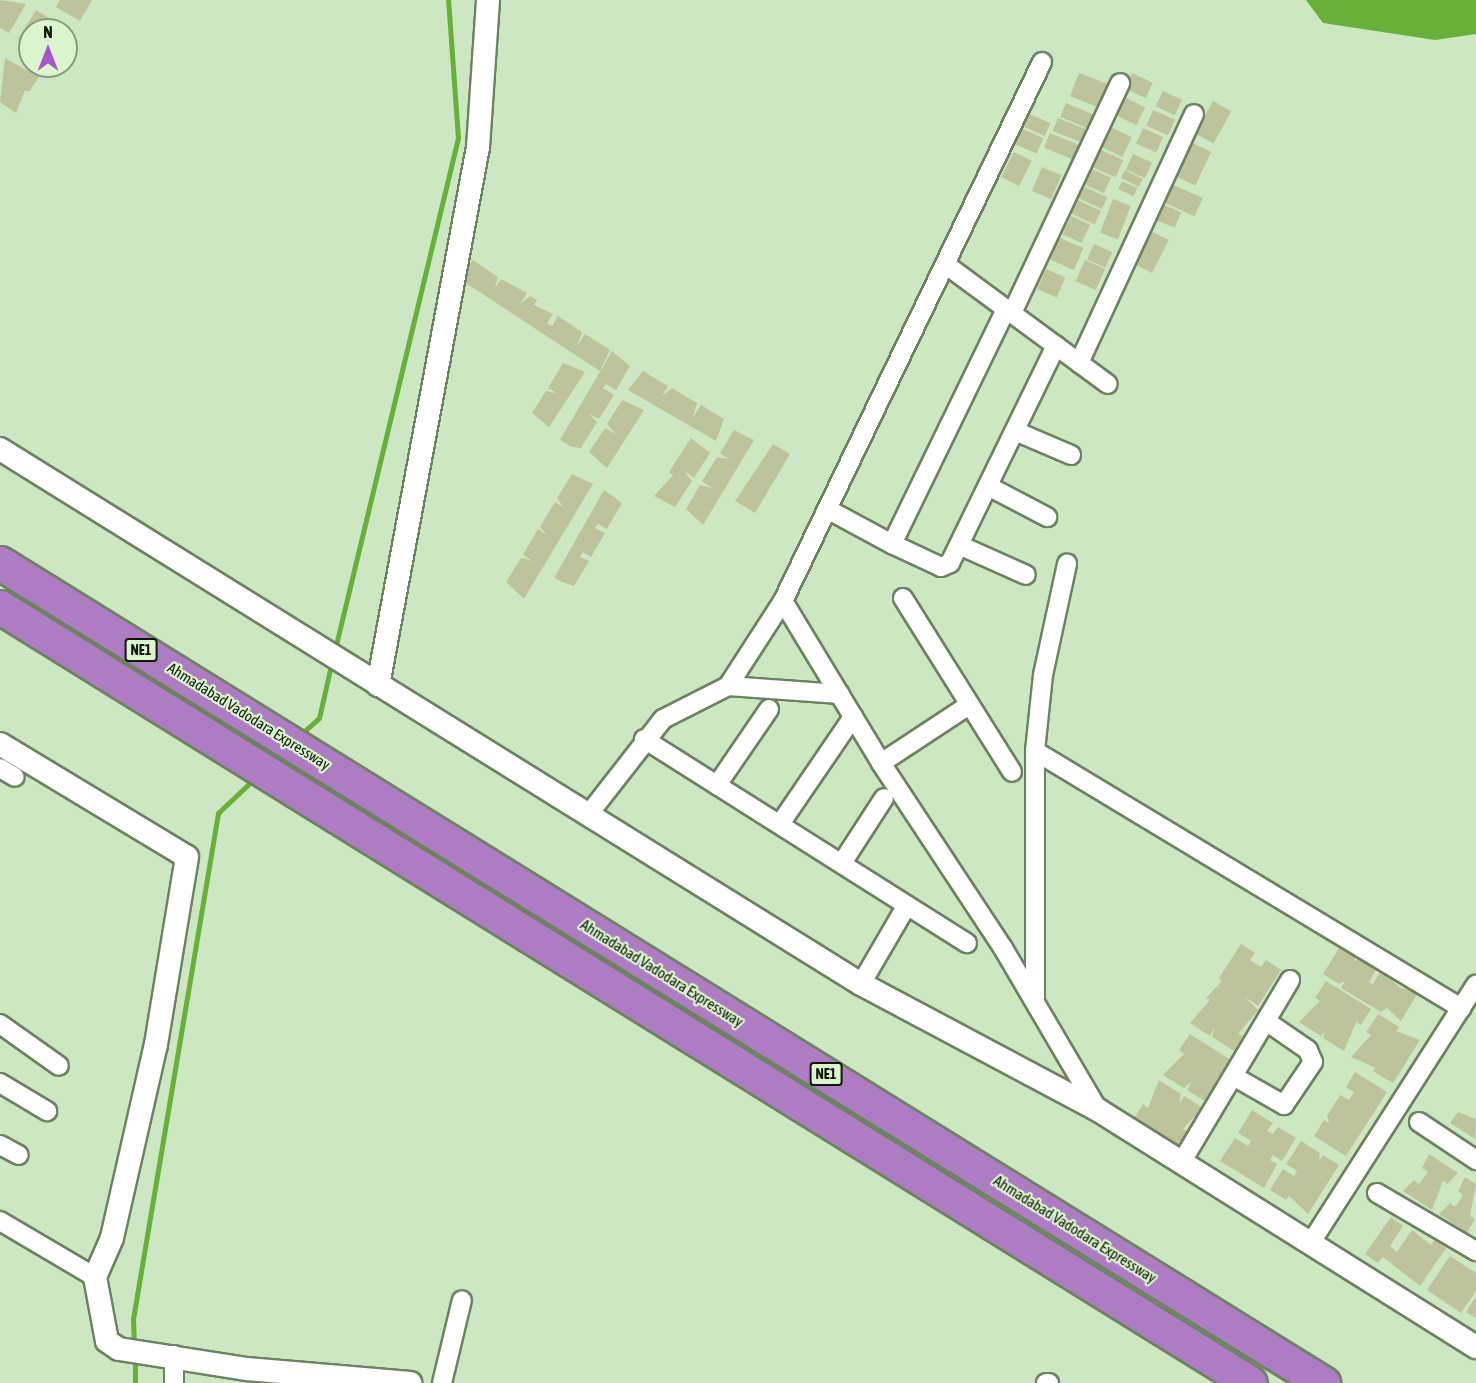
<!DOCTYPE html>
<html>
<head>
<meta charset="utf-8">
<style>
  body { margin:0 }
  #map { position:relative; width:1476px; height:1383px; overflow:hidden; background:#cee7c3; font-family:"Asap Condensed",sans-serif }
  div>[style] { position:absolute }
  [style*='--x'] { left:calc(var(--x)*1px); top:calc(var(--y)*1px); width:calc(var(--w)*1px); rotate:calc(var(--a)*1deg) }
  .water>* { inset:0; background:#68b03a }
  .stream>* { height:5px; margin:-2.5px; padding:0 2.5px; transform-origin:2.5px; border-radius:2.5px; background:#68b03a }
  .building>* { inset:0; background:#bdc49b; transform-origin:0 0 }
  .roads { filter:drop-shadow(2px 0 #6c8261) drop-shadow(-2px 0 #6c8261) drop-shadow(0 2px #6c8261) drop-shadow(0 -2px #6c8261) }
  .minor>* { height:18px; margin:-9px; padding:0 9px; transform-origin:9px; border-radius:9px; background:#fff }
  .tertiary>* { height:22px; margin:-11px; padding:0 11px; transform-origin:11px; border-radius:11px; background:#fff }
  .motorway>* { height:33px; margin:-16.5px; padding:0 16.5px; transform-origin:16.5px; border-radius:16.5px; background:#ad7cc2 }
  span { translate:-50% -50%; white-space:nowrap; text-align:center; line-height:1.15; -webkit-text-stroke:4.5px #dbf5cf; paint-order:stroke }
  .shield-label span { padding:2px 4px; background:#dbf5cf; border:2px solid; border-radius:4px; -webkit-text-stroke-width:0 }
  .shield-label { font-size:14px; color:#0e1609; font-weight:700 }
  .street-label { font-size:15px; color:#0e1609 }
  .north { position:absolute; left:18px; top:18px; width:60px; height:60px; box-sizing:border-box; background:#dbf5cf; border:2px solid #899c80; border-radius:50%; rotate:0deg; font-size:16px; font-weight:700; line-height:24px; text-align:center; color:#0e1609 }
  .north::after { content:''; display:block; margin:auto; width:21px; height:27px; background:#a756c7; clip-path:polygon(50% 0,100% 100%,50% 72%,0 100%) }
</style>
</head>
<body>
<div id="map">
  <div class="water">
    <div style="clip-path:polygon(1306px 0,1476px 0,1476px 34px,1435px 40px,1323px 23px)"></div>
  </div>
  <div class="stream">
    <div style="--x:335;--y:649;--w:526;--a:-76.47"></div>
    <div style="--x:458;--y:138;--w:138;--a:-94.1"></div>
    <div style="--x:300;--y:735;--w:25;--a:-42"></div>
    <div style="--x:319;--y:718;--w:58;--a:-77.2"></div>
    <div style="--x:134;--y:1347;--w:28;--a:-92"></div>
    <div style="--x:133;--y:1319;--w:513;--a:-80.46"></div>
    <div style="--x:218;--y:813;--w:50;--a:-43.4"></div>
    <div style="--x:135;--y:1356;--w:27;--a:90"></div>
  </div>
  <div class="building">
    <div style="clip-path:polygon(0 0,26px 4px,9px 33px,0 28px)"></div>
    <div style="clip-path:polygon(60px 0,92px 0,80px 21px,56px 7px)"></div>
    <div style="clip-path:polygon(36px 10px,68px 30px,30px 30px,30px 46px,18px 39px)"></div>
    <div style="clip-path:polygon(5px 58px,39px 77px,29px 92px,25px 90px,16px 113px,0 102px)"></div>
    <div style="left:1079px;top:73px;width:33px;height:25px;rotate:21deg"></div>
    <div style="left:1132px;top:73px;width:23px;height:17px;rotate:25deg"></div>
    <div style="left:1163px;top:91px;width:21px;height:17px;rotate:25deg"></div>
    <div style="left:1120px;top:95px;width:28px;height:20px;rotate:26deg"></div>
    <div style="left:1213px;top:101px;width:21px;height:37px;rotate:29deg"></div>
    <div style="left:1066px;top:103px;width:30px;height:15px;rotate:23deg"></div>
    <div style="left:1153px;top:110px;width:24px;height:17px;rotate:24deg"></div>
    <div style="left:1023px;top:111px;width:30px;height:14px;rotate:24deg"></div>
    <div style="left:1058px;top:118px;width:31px;height:14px;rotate:22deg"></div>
    <div style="left:1105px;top:124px;width:30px;height:22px;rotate:26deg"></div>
    <div style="left:1016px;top:126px;width:30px;height:17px;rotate:24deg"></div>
    <div style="left:1143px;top:128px;width:22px;height:17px;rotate:24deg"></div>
    <div style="left:1050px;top:133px;width:32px;height:16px;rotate:22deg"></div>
    <div style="left:1192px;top:143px;width:21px;height:37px;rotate:25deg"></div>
    <div style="left:1094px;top:147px;width:32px;height:19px;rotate:24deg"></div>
    <div style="left:1014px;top:152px;width:20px;height:28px;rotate:27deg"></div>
    <div style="left:1133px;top:154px;width:21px;height:17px;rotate:25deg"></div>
    <div style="left:1042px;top:167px;width:21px;height:26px;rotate:23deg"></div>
    <div style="left:1092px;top:169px;width:21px;height:17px;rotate:25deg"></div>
    <div style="left:1125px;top:170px;width:20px;height:9px;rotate:27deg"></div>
    <div style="left:1122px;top:181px;width:17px;height:9px;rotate:25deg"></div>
    <div style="left:1169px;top:183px;width:37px;height:20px;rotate:24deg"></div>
    <div style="left:1081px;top:185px;width:29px;height:13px;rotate:25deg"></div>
    <div style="left:1071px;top:197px;width:33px;height:15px;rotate:25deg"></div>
    <div style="left:1113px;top:199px;width:19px;height:36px;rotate:21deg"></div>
    <div style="left:1162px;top:204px;width:21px;height:17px;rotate:23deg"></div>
    <div style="left:1071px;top:216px;width:21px;height:20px;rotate:25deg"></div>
    <div style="left:1151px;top:231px;width:20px;height:37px;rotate:27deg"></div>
    <div style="left:1053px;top:235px;width:33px;height:24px;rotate:23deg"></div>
    <div style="left:1094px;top:244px;width:20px;height:17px;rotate:24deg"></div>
    <div style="clip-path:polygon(473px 260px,498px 277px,495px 288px,501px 279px,527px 293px,520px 304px,530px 296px,537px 300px,534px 305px,553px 314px,547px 323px,552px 326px,558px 316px,582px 332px,577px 346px,585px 334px,610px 350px,600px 371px,458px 278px)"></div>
    <div style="left:1085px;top:260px;width:22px;height:23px;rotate:24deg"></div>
    <div style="left:1046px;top:269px;width:21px;height:22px;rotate:23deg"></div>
    <div style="clip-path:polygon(612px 351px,630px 366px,616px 390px,606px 384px,603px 388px,614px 395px,599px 419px,589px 414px,597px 422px,581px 448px,572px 447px,560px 440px)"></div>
    <div style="clip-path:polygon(563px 363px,585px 372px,549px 427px,532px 413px,546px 391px,557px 393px,548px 388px)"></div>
    <div style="clip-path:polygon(643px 371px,668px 386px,662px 396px,672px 388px,697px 403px,693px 417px,701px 405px,724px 419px,716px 441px,628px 390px)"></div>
    <div style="clip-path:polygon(622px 400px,644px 410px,607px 468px,589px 452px,605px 428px,615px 434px,607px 424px)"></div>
    <div style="clip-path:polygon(734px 430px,754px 440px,703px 525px,686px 509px,700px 485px,712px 488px,702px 481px,717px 457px,728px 459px,720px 453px)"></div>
    <div style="clip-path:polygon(691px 438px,710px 453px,694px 478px,684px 471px,692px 481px,675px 507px,654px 496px,673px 475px,669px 472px)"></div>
    <div style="clip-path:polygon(773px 444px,790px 454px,755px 513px,735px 501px)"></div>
    <div style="clip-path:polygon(572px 474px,593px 484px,524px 599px,506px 582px,521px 558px,533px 561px,523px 555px,538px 529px,547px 535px,540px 527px,555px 502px,563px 507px,557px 498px)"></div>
    <div style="clip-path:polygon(604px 490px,622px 503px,607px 529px,598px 524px,595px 528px,605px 533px,591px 557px,583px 552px,580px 557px,589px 561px,574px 586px,562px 582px,554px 578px)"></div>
    <div style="clip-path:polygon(1241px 944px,1255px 953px,1250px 960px,1261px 967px,1266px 960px,1281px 970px,1258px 1006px,1245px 997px,1258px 1010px,1238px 1034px,1243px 1036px,1234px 1051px,1212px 1037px,1215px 1027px,1210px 1036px,1190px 1023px,1210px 1000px,1206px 998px,1222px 981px,1219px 978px)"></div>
    <div style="clip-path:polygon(1341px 945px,1356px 957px,1354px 961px,1361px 958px,1377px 968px,1369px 982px,1373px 984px,1381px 970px,1400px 988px,1419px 991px,1401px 1021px,1387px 1008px,1381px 1012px,1341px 988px,1345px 981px,1339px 984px,1323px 974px)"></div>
    <div style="clip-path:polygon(1326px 981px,1371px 1009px,1361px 1025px,1356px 1022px,1344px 1051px,1323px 1038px,1325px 1030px,1321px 1036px,1299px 1022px,1320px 1001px,1315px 998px)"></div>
    <div style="clip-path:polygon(1378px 1014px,1399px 1027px,1396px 1031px,1420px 1040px,1393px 1083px,1373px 1071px,1376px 1068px,1351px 1057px,1371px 1035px,1366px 1032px)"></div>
    <div style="clip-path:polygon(1190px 1034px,1234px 1062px,1225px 1077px,1220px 1074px,1208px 1103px,1187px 1090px,1192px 1081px,1184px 1088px,1163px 1075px,1184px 1054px,1179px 1050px)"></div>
    <div style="clip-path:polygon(1355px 1072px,1387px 1092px,1346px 1156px,1314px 1136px,1324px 1120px,1329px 1123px,1327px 1116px,1340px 1095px,1349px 1100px,1354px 1092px,1346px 1087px)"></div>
    <div style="clip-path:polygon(1159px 1080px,1181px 1094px,1179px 1103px,1184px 1096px,1203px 1108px,1183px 1129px,1188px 1131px,1177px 1148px,1133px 1120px,1143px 1104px,1148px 1108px)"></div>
    <div style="clip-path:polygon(1252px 1110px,1273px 1123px,1267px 1131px,1273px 1134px,1278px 1127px,1296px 1138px,1282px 1161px,1273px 1155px,1270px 1160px,1277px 1164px,1264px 1188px,1220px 1161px,1235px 1138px,1248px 1146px,1251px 1141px,1238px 1133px)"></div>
    <div style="clip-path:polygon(1458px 1112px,1476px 1119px,1475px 1139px,1450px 1123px)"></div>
    <div style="clip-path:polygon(1301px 1141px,1320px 1153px,1319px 1161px,1323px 1155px,1339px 1165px,1308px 1214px,1289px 1196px,1286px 1200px,1270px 1190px,1283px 1169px,1294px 1176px,1297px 1171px,1286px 1164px)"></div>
    <div style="clip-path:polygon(1429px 1154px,1458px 1173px,1447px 1184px,1443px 1181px,1432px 1210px,1403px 1191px,1414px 1180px,1419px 1184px,1428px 1172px,1422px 1168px)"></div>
    <div style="clip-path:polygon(1465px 1177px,1476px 1184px,1470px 1216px,1475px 1219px,1467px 1233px,1439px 1214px,1450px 1203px,1455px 1207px,1463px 1195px,1458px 1191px)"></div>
    <div style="clip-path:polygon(1391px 1217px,1403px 1226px,1390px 1246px,1397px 1252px,1412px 1230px,1431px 1245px,1435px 1240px,1446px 1248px,1420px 1286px,1383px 1257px,1378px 1263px,1365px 1254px)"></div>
    <div style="clip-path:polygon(1450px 1256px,1476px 1273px,1476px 1291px,1461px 1313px,1427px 1290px)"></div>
    <div style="clip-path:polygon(1474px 1299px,1476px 1300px,1476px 1318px,1466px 1312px)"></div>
  </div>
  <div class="roads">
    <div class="minor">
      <div style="--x:945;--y:264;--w:202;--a:36.4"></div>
      <div style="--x:1012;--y:313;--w:254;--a:-64.8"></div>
      <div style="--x:1079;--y:363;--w:274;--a:-65.2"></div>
      <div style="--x:1015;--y:431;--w:61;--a:23.2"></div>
      <div style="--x:988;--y:486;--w:67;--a:27.7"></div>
      <div style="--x:829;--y:510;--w:72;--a:28.4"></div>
      <div style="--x:892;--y:544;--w:261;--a:-64.1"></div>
      <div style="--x:892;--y:544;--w:54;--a:25.1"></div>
      <div style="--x:941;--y:567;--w:10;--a:-24"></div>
      <div style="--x:950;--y:563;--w:242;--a:-64"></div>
      <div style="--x:959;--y:545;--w:73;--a:24.1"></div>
      <div style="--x:903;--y:598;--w:205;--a:57.9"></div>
      <div style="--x:783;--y:601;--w:189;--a:58.8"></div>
      <div style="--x:881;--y:763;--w:222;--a:56.6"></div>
      <div style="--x:1003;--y:948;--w:188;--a:59.6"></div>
      <div style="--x:728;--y:686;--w:112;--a:4.1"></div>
      <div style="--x:644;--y:739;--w:382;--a:32.3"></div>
      <div style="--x:1035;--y:751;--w:498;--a:31.1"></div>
      <div style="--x:881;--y:763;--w:105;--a:-33.4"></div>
      <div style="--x:0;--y:768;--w:17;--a:31"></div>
      <div style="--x:717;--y:785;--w:92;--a:-55.6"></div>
      <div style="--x:588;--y:815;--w:122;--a:-52"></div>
      <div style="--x:663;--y:719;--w:73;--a:-26.9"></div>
      <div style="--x:728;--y:686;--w:101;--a:-57.1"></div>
      <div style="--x:783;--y:601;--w:598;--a:-64.33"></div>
      <div style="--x:780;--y:824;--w:130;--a:-55.7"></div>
      <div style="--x:842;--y:863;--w:77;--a:-57.1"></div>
      <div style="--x:861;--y:984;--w:91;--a:-59.8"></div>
      <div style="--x:1035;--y:998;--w:247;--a:-90"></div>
      <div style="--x:1035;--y:751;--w:76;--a:-84"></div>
      <div style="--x:1043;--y:675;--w:114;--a:-77.8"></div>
      <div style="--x:0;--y:1024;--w:72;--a:35.4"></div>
      <div style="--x:1233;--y:1076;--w:59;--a:29.6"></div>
      <div style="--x:1284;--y:1105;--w:52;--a:-56"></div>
      <div style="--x:1313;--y:1062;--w:13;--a:-113"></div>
      <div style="--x:1308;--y:1050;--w:51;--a:-145.4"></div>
      <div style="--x:0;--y:1083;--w:55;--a:30.8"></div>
      <div style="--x:1419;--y:1122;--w:69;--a:33.7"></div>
      <div style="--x:0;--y:1145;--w:21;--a:28"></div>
      <div style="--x:1181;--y:1163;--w:213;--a:-59.2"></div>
      <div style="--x:1377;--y:1193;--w:115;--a:30.4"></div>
      <div style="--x:0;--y:1221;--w:110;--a:30.5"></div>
      <div style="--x:1310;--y:1244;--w:308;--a:-57.4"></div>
      <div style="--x:174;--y:1355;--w:28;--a:90"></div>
      <div style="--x:442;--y:1383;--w:85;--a:-76.5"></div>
      <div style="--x:1046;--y:1383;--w:3;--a:0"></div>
    </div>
    <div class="tertiary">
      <div style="--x:0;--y:449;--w:1014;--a:31.86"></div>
      <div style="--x:861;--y:984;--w:268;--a:28"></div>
      <div style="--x:1098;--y:1110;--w:446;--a:32.1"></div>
      <div style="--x:378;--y:685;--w:547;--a:-79.47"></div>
      <div style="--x:478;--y:147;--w:147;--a:-86.1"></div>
      <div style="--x:0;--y:744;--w:218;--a:31.1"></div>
      <div style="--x:187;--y:857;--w:190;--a:99.4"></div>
      <div style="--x:156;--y:1044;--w:199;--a:102.8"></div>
      <div style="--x:112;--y:1238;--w:43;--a:113.6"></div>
      <div style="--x:95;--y:1277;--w:65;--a:79.4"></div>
      <div style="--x:107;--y:1341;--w:14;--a:34"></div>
      <div style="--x:119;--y:1349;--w:130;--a:8.9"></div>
      <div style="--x:247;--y:1369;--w:164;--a:4.9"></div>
    </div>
    <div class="motorway">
      <div style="--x:0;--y:563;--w:1557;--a:31.79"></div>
      <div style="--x:0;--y:607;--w:1471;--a:31.83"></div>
    </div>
  </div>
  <div class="shield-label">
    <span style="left:141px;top:650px">NE1</span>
    <span style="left:826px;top:1074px">NE1</span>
  </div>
  <div class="street-label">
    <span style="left:249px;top:716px;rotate:32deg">Ahmadabad Vadodara Expressway</span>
    <span style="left:662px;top:973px;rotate:32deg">Ahmadabad Vadodara Expressway</span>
    <span style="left:1075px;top:1229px;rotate:32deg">Ahmadabad Vadodara Expressway</span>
  </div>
  <div class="north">N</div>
</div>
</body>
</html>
